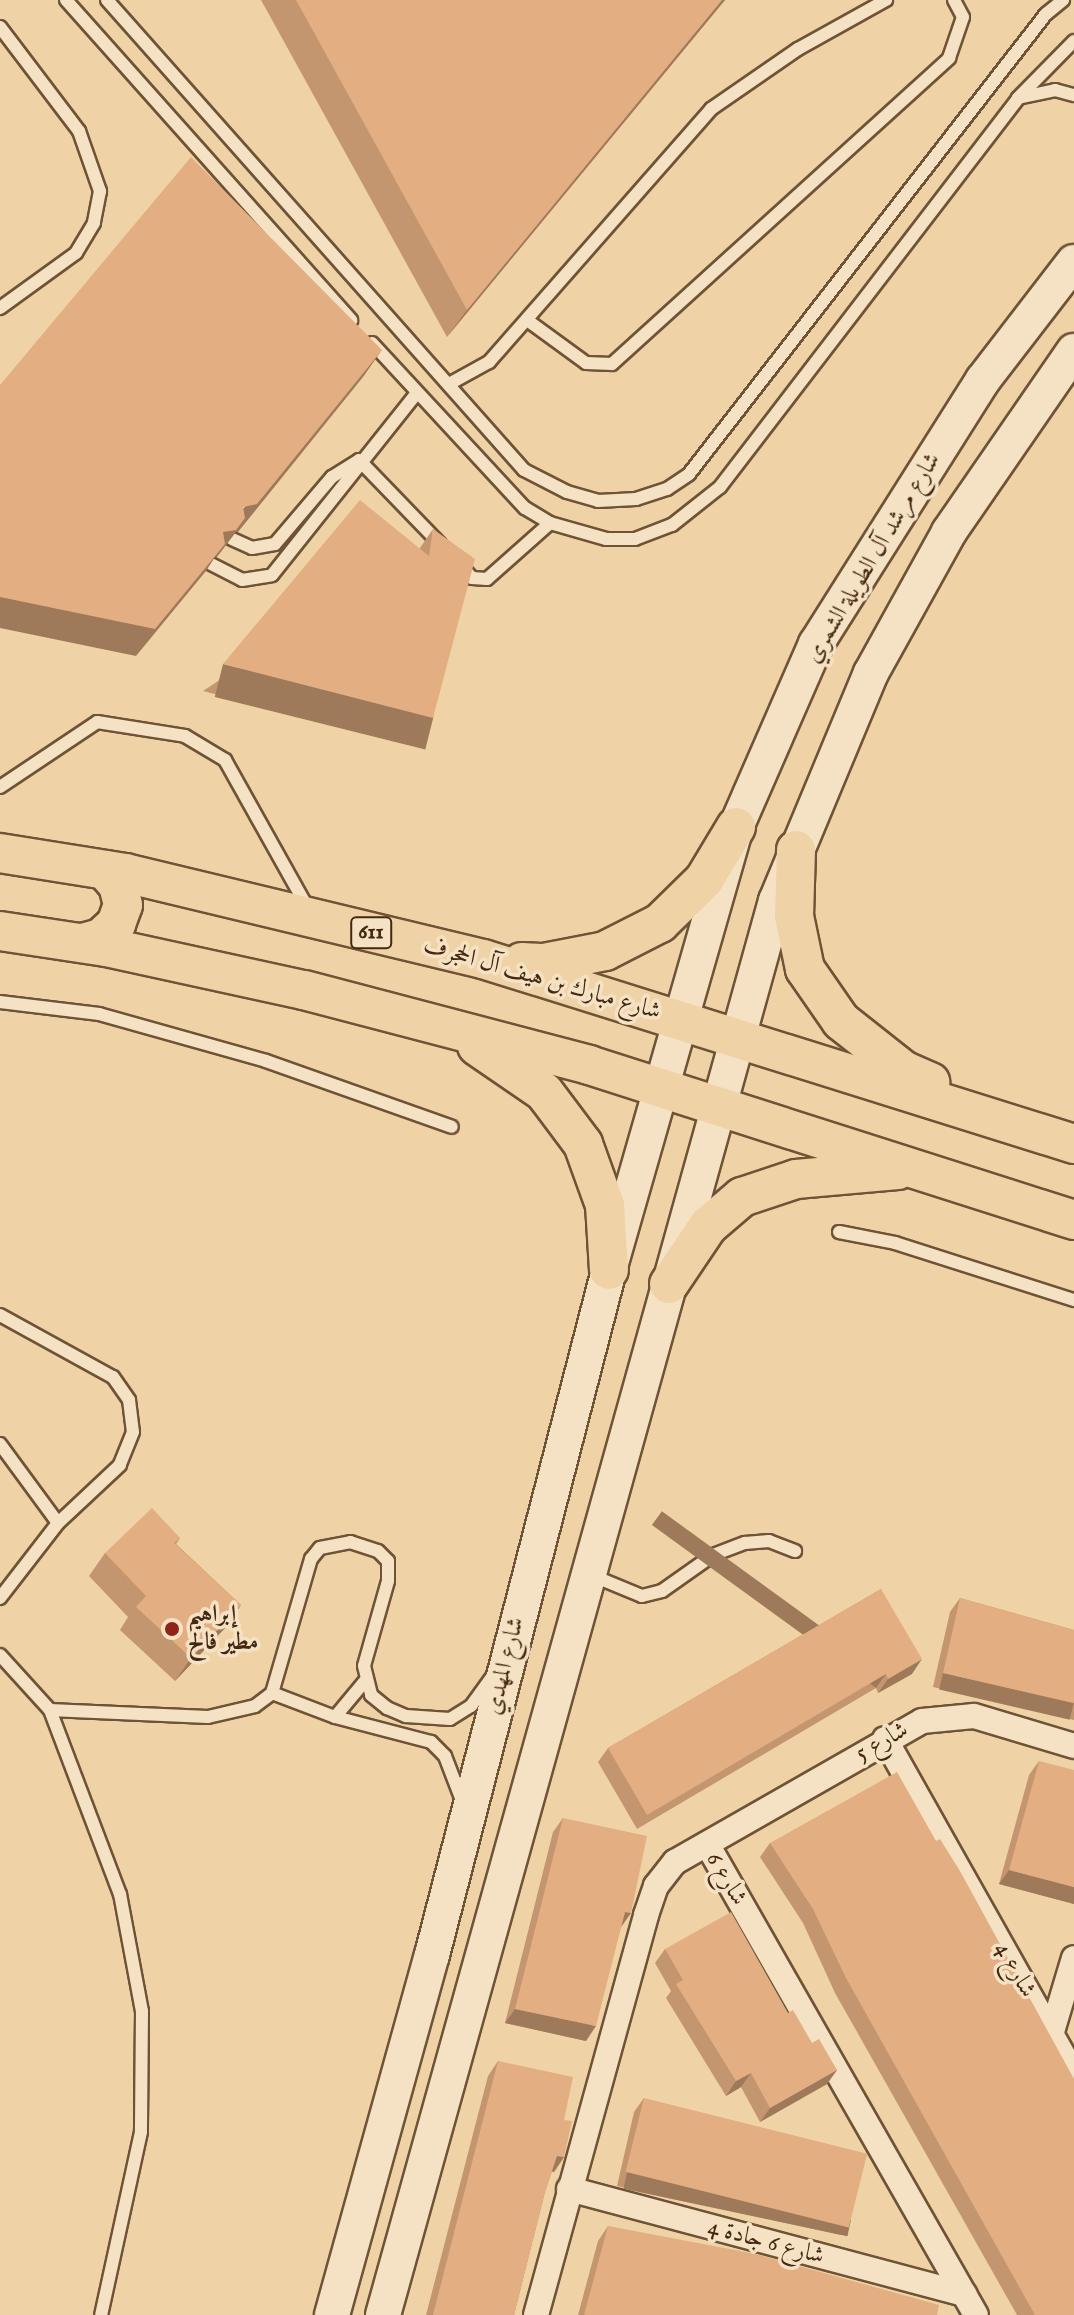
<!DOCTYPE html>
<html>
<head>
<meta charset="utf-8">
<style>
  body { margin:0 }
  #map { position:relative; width:1074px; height:2315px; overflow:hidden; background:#efd3a6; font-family:"IM FELL English",Amiri,serif }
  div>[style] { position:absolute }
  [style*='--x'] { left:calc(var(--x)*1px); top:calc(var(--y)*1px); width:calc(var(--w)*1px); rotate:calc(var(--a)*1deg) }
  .roads { filter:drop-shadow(2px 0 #6f5336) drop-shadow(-2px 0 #6f5336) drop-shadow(0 2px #6f5336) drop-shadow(0 -2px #6f5336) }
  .service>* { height:12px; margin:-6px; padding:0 6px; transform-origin:6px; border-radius:6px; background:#f5e2c5 }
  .minor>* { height:24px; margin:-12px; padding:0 12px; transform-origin:12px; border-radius:12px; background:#f5e2c5 }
  .secondary>* { height:34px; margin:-17px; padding:0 17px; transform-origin:17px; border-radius:17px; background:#f5e2c5 }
  .primary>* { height:38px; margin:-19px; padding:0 19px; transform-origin:19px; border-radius:19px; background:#efd3a6 }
  .wall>* { inset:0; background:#c3966f }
  .shaded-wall>* { inset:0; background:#9f7a5a; transform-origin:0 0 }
  .building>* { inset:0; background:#e3ae81; transform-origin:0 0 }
  .dots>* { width:22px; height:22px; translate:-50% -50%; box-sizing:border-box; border:4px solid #f5e2c5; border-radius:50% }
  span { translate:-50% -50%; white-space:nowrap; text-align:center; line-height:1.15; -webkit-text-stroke:7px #f5e2c5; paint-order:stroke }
  .shield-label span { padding:2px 6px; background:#f5e2c5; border:2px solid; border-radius:6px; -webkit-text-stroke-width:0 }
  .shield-label { font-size:22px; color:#442811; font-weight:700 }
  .street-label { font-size:24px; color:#442811 }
  .poi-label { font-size:24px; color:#442811; font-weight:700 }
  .left { translate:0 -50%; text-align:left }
</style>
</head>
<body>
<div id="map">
  <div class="roads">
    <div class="service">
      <div style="--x:66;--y:0;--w:429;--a:48.3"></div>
      <div style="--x:107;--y:0;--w:628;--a:48.42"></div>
      <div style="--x:524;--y:470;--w:48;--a:27.1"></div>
      <div style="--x:567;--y:492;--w:32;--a:16"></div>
      <div style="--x:598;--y:501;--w:38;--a:-3"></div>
      <div style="--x:636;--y:499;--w:33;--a:-18"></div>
      <div style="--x:667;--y:489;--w:27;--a:-34"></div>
      <div style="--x:689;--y:474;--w:582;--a:-52.19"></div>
      <div style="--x:1046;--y:14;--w:22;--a:-39"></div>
      <div style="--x:0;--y:27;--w:131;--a:52.8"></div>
      <div style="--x:79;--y:131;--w:64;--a:70.7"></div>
      <div style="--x:100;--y:191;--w:33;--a:101"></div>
      <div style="--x:94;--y:223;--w:35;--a:121"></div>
      <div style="--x:76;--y:253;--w:94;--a:144.1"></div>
      <div style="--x:1018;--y:98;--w:38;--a:-12"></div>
      <div style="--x:1055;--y:90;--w:20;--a:15"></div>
      <div style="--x:527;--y:320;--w:73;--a:36.1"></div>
      <div style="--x:586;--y:363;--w:26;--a:2"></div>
      <div style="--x:612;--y:364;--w:455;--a:-42.2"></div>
      <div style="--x:949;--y:58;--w:43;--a:-71.1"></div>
      <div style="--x:963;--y:17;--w:19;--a:-118"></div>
      <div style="--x:372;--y:343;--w:225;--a:47.2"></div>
      <div style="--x:525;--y:508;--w:29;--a:31"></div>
      <div style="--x:550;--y:523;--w:58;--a:15.9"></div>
      <div style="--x:606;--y:539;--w:29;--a:0"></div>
      <div style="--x:635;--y:539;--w:40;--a:-21"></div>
      <div style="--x:672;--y:525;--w:61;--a:-38.4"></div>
      <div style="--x:720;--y:487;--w:490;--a:-52.5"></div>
      <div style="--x:1018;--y:98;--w:80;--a:-45.5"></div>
      <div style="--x:449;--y:384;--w:46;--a:-28.8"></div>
      <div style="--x:489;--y:362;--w:337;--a:-48.7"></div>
      <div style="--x:711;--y:109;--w:106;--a:-34.6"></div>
      <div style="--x:798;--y:49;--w:101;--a:-29.1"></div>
      <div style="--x:359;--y:460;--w:117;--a:46"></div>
      <div style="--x:232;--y:539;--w:22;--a:24"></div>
      <div style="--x:252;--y:548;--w:23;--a:-10"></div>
      <div style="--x:275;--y:544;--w:88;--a:-49.6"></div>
      <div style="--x:332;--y:477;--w:32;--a:-32"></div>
      <div style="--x:211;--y:564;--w:35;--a:27"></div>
      <div style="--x:242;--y:580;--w:30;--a:-9"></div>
      <div style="--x:272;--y:575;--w:233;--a:-51.5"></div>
      <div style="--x:461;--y:566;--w:16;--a:47"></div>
      <div style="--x:472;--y:578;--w:15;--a:4"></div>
      <div style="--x:487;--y:579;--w:84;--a:-41.6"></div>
      <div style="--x:0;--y:787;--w:117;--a:-33.8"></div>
      <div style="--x:97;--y:722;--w:89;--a:9"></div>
      <div style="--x:185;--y:736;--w:47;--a:31"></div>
      <div style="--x:225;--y:760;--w:172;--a:60.8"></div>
      <div style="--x:0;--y:1002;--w:100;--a:6.9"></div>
      <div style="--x:99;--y:1014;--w:173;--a:15.7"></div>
      <div style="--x:266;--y:1061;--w:197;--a:19.5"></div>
      <div style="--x:839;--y:1232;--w:57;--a:11.1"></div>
      <div style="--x:895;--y:1243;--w:188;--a:17.7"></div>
      <div style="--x:0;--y:1315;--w:129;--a:28.8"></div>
      <div style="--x:113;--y:1377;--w:28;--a:55"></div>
      <div style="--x:129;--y:1400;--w:32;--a:83"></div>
      <div style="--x:133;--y:1432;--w:35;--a:112"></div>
      <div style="--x:120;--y:1465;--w:85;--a:136.9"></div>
      <div style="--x:58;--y:1523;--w:95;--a:127.7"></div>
      <div style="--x:0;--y:1444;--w:98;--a:53.7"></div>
      <div style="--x:591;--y:1575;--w:55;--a:22.4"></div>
      <div style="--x:642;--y:1596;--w:21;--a:-14"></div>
      <div style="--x:662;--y:1591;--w:62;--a:-35.2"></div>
      <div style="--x:713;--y:1555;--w:34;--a:-21"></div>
      <div style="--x:745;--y:1543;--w:24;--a:-5"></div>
      <div style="--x:769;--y:1541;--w:28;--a:21"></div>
      <div style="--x:0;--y:1655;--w:74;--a:47.7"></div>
      <div style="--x:50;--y:1710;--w:197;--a:69.2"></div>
      <div style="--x:120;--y:1894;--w:119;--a:79.4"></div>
      <div style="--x:142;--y:2011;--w:121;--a:90.5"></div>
      <div style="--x:141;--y:2132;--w:187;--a:102.3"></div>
      <div style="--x:50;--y:1710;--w:158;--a:2.5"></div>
      <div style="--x:208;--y:1717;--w:48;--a:-13.2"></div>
      <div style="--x:255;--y:1706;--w:21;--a:-37"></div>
      <div style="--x:335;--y:1717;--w:47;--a:-50.2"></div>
      <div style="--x:463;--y:1803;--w:50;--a:-111"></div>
      <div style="--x:445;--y:1756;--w:20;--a:-135"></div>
      <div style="--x:431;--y:1742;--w:99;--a:-165.4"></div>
      <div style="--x:335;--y:1717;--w:67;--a:-159.1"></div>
      <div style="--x:272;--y:1693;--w:140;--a:-73.8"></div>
      <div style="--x:311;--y:1559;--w:14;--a:-51"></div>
      <div style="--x:320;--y:1548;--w:31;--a:-11"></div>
      <div style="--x:350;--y:1542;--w:29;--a:18"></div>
      <div style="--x:378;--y:1551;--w:14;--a:45"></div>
      <div style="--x:388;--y:1561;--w:20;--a:90"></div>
      <div style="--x:388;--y:1581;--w:88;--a:105.8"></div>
      <div style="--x:364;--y:1666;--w:30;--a:76"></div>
      <div style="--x:371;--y:1695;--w:21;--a:39"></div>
      <div style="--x:387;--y:1708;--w:21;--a:23"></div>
      <div style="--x:406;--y:1716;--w:44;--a:3.9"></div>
      <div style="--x:450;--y:1719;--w:25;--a:-32"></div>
      <div style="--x:471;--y:1706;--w:36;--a:-54"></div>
    </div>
    <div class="minor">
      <div style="--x:885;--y:1739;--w:386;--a:60.6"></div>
      <div style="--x:707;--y:1844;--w:542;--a:60.27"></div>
      <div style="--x:1051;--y:2035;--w:80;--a:-73.4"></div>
      <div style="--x:569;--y:2189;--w:409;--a:14.9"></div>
      <div style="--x:536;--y:2315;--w:415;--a:-74.6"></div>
      <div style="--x:646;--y:1915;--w:31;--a:-71"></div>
      <div style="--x:656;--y:1886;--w:31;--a:-52"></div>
      <div style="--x:675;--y:1862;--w:284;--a:-29.7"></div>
      <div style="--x:922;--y:1721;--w:52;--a:-5.5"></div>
      <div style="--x:974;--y:1716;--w:104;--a:16.7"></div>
    </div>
    <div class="secondary">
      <div style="--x:332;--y:2315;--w:374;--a:-74.5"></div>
      <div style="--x:432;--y:1955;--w:707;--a:-75.51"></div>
      <div style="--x:609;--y:1270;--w:461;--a:-74"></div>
      <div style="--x:736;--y:827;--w:200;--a:-66.4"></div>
      <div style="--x:816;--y:644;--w:312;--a:-57.7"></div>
      <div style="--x:983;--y:380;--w:149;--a:-52.4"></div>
      <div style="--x:383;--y:2315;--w:1468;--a:-74.47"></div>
      <div style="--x:776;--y:901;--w:247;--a:-67.4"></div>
      <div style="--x:871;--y:673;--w:161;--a:-61"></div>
      <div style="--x:949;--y:532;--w:220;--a:-55.4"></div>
    </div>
    <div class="primary">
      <div style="--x:796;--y:850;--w:66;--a:91.7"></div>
      <div style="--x:794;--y:916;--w:54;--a:78.3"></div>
      <div style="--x:805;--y:969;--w:63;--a:55.3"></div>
      <div style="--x:841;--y:1021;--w:79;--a:38.3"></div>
      <div style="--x:903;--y:1070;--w:30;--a:24"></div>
      <div style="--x:0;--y:853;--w:127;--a:9.1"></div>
      <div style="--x:125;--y:873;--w:368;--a:13.5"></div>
      <div style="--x:483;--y:959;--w:619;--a:17.38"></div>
      <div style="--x:0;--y:931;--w:107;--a:8.6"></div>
      <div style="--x:106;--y:947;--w:203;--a:12.3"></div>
      <div style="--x:304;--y:990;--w:295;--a:14.7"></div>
      <div style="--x:589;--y:1065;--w:509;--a:17.72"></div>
      <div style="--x:82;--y:943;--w:20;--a:-15"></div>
      <div style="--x:101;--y:938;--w:21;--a:-43"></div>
      <div style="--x:116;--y:924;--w:20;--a:-70"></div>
      <div style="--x:123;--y:905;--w:21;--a:-104"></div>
      <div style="--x:118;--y:885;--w:20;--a:-131"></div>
      <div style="--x:522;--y:962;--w:22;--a:3"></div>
      <div style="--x:544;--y:963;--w:62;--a:-11.1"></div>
      <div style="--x:605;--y:951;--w:62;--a:-27"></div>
      <div style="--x:660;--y:923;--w:62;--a:-44.3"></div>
      <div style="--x:704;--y:880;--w:62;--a:-58.9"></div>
      <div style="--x:477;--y:1046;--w:81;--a:34.5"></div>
      <div style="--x:544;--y:1092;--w:65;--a:53.1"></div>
      <div style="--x:583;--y:1144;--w:65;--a:70.2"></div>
      <div style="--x:605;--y:1205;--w:65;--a:86.5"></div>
      <div style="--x:669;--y:1284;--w:70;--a:-56.1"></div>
      <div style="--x:708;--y:1226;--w:45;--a:-40.5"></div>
      <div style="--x:742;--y:1197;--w:57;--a:-18.4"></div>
      <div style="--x:796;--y:1179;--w:102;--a:-5"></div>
    </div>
  </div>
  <div class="wall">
    <div style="clip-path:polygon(261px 0,725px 0,447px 337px)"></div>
    <div style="clip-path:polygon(433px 529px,414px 745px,203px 691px,420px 548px)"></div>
    <div style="clip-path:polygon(180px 1538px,176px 1544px,241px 1605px,225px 1628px,175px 1681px,120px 1630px,128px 1617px,89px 1576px,105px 1553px)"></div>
    <div style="clip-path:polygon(881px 1589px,912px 1674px,878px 1693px,876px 1688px,637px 1829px,598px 1762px,608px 1748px)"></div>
    <div style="clip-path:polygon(960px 1598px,1074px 1630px,1074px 1720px,933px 1687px,950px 1612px)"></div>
    <div style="clip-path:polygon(1039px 1761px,1074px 1904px,999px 1884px,1029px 1775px)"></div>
    <div style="clip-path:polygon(563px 1818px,631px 1913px,621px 1927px,586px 2041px,505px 2023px,553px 1832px)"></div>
    <div style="clip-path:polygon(936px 1841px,1074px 2315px,1017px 2315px,835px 1993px,803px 1923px,760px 1857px,770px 1843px)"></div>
    <div style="clip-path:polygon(665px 1949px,788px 2013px,812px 2043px,837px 2070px,827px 2084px,760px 2122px,741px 2087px,726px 2096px,666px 1998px,671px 1991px,655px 1963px)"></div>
    <div style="clip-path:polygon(498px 2061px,564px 2120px,564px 2157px,554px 2172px,552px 2171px,545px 2192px,514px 2315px,426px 2315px,488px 2076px)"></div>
    <div style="clip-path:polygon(644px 2098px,851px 2221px,841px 2235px,617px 2186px,634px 2112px)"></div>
    <div style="clip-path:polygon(608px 2226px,937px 2315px,578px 2315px,598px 2241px)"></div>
  </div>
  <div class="shaded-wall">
    <div style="clip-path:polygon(722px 0,725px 0,447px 337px,467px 310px)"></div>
    <div style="clip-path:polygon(382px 350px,363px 377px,238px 532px,236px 532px,217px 557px,215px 557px,206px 571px,136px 656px,0 628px,0 597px,223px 532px)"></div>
    <div style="left:223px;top:664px;width:217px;height:34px;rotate:14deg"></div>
    <div style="clip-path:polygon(241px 1605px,225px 1628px,175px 1681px,191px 1658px)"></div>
    <div style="clip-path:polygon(922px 1659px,912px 1674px,878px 1693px,888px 1679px)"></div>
    <div style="left:943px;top:1673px;width:134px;height:17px;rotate:13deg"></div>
    <div style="left:886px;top:1674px;width:17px;height:277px;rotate:126deg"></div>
    <div style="clip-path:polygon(1009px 1870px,1074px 1887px,1074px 1904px,999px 1884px)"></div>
    <div style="clip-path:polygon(625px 1912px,631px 1913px,621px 1927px)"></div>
    <div style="clip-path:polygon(515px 2009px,596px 2026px,586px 2041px,505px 2023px)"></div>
    <div style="clip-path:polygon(837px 2070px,827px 2084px,760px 2122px,770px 2108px)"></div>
    <div style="clip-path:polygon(751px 2073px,741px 2087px,726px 2096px,736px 2081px)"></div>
    <div style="clip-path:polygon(557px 2156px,564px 2157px,554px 2172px,547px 2170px)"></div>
    <div style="left:627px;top:2172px;width:229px;height:17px;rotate:12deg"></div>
  </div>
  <div class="building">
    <div style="clip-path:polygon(296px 0,722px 0,467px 310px)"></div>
    <div style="clip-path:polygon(191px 157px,382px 350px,257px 504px,243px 507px,245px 518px,236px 530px,223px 532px,225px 544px,155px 629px,0 597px,0 385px)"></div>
    <div style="clip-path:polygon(360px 500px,429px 556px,433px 529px,475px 559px,433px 718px,223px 664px)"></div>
    <div style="clip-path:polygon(152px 1508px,180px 1538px,174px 1543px,241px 1605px,191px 1658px,136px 1607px,146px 1596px,105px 1553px)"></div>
    <div style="clip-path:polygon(881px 1589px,922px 1659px,888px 1679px,886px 1674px,647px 1815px,608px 1748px)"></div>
    <div style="clip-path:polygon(960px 1598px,1074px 1630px,1074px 1703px,943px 1673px)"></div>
    <div style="clip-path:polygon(1039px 1761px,1074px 1770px,1074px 1887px,1009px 1870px)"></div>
    <div style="clip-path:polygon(897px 1772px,936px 1841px,940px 1839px,960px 1871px,1074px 2079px,1074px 2315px,1035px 2315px,846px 1978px,813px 1909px,770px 1843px)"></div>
    <div style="clip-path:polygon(563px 1818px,647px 1836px,631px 1913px,625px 1912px,596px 2026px,515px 2009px)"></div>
    <div style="clip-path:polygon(731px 1912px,788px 2013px,793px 2010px,812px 2043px,819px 2039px,837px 2070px,770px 2108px,751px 2073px,736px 2081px,676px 1984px,683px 1980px,665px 1949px)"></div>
    <div style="clip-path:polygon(498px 2061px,573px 2077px,564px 2120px,572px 2121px,564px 2157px,557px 2156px,545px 2192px,514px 2315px,433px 2315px)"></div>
    <div style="left:644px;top:2098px;width:230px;height:76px;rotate:14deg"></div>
    <div style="clip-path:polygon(608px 2226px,756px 2254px,939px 2305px,937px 2315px,584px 2315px)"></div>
  </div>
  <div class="dots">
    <div style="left:172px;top:1629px;background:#8f2418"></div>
  </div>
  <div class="shield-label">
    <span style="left:371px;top:933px">611</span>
  </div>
  <div class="street-label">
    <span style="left:873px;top:558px;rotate:-59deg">شارع مرشد آل الطويلة الشمري</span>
    <span style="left:542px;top:979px;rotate:16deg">شارع مبارك بن هيف آل الحجرف</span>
    <span style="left:505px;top:1666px;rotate:-76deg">شارع المهدي</span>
    <span style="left:882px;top:1742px;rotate:-29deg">شارع 5</span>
    <span style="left:726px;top:1879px;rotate:59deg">شارع 6</span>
    <span style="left:1015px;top:1970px;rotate:61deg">شارع 4</span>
    <span style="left:766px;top:2242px;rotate:15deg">شارع 6 جادة 4</span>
  </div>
  <div class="poi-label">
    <span class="left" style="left:188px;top:1629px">إبراهيم<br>مطير فالح</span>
  </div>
</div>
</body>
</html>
